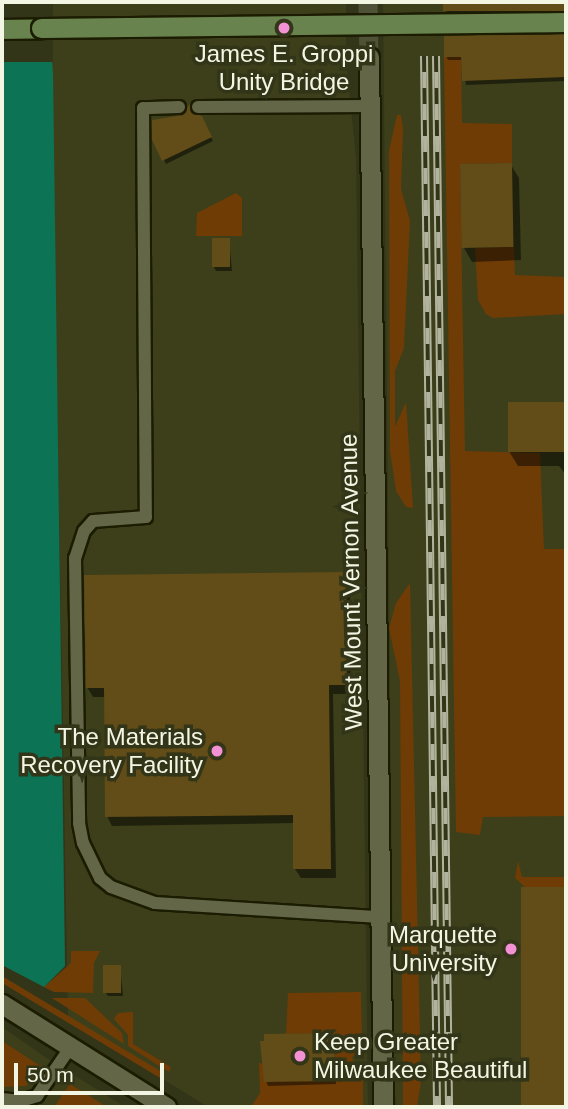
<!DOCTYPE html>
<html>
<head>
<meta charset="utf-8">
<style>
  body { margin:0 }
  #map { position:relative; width:568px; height:1109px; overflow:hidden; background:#333518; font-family:Helvetica,sans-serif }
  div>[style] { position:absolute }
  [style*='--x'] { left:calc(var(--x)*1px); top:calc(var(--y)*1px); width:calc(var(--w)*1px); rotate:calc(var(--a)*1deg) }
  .built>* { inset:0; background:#3c3f1a }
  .green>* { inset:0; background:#6f3c06; transform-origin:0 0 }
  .water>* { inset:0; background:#0c7455 }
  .pier>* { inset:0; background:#333518; transform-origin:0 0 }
  .shadow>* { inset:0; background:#0007; transform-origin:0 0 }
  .building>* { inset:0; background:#624c17; transform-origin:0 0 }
  .minor-tunnel>* { height:19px; margin-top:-9.5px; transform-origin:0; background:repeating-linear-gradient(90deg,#505237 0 19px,transparent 0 29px) }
  .path>* { height:3.5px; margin-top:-1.75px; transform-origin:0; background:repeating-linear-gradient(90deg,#7f8168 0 5px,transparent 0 8.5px) }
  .roads { filter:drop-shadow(2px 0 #1b1c01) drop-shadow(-2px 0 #1b1c01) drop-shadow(0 2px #1b1c01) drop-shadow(0 -2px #1b1c01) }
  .service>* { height:12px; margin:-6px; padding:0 6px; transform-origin:6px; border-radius:6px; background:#636647 }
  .minor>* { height:19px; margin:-9.5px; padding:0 9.5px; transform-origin:9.5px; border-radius:9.5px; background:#636647 }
  .tertiary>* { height:19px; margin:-9.5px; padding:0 9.5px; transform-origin:9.5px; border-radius:9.5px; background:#636647 }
  .secondary>* { height:19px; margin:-9.5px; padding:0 9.5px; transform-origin:9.5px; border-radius:9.5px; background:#69834e }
  .rail>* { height:8px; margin-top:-4px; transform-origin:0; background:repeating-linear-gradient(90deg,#333518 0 16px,#b1b39d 0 32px); box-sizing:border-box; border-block:2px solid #b1b39d }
  .bridges { filter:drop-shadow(2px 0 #1b1c01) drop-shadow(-2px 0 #1b1c01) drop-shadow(0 2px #1b1c01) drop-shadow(0 -2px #1b1c01) }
  .secondary-bridge>* { height:19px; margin:-9.5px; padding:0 9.5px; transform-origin:9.5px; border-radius:9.5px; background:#69834e }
  .dots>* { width:19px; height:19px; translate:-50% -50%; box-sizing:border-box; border:4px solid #333518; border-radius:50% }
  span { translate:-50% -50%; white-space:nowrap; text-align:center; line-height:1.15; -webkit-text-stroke:7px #333518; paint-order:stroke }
  .poi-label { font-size:24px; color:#f4f6e4 }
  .right { translate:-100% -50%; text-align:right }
  .left { translate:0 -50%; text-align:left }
  .street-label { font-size:24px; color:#f4f6e4 }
  .frame { position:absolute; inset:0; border:4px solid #f4f6e4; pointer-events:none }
  .scale { position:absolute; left:14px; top:1063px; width:150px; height:32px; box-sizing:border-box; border:4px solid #f4f6e4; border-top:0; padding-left:9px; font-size:21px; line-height:24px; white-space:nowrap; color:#f4f6e4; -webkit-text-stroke:5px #333518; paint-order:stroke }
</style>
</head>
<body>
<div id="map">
  <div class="built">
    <div style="clip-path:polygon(50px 2px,346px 2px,346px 57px,356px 159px,368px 1107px,208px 1107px,68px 1020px)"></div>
    <div style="clip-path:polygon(383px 2px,566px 2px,566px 1107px,397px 1107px,394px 1091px)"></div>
    <div style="clip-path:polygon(2px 1027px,45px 1057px,125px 1107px,2px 1107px)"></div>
  </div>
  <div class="green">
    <div style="clip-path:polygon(444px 57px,461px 57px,462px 123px,512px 124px,512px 163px,460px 164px,465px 451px,540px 453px,544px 549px,566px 549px,566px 816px,483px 817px,480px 835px,456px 832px)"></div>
    <div style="clip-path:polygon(397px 115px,401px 115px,403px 129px,401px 189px,410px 221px,404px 348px,395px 371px,395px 427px,406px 402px,413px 508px,406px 507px,396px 491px,390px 451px,389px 151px)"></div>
    <div style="clip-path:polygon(236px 193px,242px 198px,242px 236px,196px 236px,197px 213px)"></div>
    <div style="clip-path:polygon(514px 247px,515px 275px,566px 277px,566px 314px,493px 318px,486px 314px,478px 300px,475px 248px)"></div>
    <div style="clip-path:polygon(410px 583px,421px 1081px,417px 1107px,403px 1107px,400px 681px,389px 628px,396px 603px)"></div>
    <div style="clip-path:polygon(518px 861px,522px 877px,566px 877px,566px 887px,526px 888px,515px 878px)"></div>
    <div style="clip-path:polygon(71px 951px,100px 951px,94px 963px,93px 993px,54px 992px,44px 987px,71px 963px)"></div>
    <div style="left:2px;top:976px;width:190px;height:6px;rotate:31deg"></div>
    <div style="clip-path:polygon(361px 992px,362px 1042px,352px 1058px,356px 1065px,363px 1065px,363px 1107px,251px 1107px,260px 1093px,259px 1063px,335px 1080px,334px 1033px,286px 1034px,288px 993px)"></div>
    <div style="clip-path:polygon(52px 998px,85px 998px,122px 1033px,124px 1044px)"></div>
    <div style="clip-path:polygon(133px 1012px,133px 1044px,171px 1067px,169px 1072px,128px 1046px,128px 1035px,114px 1019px,118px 1013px)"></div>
    <div style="clip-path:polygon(2px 1041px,42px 1067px,26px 1086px,2px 1087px)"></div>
    <div style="clip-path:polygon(70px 1084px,107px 1107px,54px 1107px)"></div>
  </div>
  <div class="water">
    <div style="clip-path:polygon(2px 2px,52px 60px,53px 73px,65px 966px,44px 987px,2px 965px)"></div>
  </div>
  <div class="pier">
    <div style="left:2px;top:2px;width:51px;height:60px"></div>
  </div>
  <div class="shadow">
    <div style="clip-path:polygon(445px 2px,566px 2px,566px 13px,447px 15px)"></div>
    <div style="clip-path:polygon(566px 36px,566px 132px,565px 81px,466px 85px,463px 60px,448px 60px,446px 56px,445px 37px)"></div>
    <div style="clip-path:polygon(191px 105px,192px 114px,201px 117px,213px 141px,166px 164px,154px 139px)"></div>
    <div style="clip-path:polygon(511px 165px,519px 178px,521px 260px,472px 262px,464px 248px)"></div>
    <div style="clip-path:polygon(229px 240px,232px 271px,216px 271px,214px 267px)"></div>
    <div style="clip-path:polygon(566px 404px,566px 475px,559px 466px,518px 466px,510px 453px,510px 405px)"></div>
    <div style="clip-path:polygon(345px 574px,350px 583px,351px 694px,333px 694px,336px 878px,301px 878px,295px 869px,294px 823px,112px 826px,107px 816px,106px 697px,93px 697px,87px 687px)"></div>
    <div style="left:566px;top:889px;width:218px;height:44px;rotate:90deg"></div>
    <div style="clip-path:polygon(120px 966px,123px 996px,108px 996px,105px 992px)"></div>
    <div style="clip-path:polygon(333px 1035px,336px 1084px,268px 1086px,266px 1081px)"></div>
  </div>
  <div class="building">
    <div style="left:443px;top:2px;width:123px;height:9px"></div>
    <div style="clip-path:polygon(566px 34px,566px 77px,462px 81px,461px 57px,444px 57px,444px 36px)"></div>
    <div style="clip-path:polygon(191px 102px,191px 112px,202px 116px,212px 137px,162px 161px,152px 140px,152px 120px,183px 115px)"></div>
    <div style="left:512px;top:163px;width:84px;height:52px;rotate:89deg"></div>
    <div style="left:230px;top:238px;width:29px;height:18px;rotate:90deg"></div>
    <div style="left:566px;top:402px;width:50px;height:58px;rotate:90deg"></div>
    <div style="clip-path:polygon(346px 572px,347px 685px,329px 685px,331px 869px,293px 869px,293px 815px,105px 817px,104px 688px,86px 688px,84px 575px)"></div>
    <div style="left:566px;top:887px;width:220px;height:45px;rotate:90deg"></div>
    <div style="left:103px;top:965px;width:18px;height:28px"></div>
    <div style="clip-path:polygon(334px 1033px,335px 1081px,264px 1082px,260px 1041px,264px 1041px,264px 1034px)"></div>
  </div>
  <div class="minor-tunnel">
    <div style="--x:368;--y:2;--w:55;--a:89"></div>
  </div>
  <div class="path">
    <div style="--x:501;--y:1107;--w:20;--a:0"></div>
  </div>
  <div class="roads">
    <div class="service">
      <div style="--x:179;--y:107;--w:36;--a:178"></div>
      <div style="--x:143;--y:108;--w:409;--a:89.6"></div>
      <div style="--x:146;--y:517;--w:53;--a:175.7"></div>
      <div style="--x:93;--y:521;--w:13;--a:132"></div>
      <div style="--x:84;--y:531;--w:28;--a:108"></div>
      <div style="--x:75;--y:558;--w:265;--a:89.1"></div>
      <div style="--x:79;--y:823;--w:20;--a:79"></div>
      <div style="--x:83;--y:843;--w:39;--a:64"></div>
      <div style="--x:100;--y:878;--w:14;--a:39"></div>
      <div style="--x:111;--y:887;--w:47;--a:20"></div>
      <div style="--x:155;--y:903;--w:225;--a:3.6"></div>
      <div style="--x:198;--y:107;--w:172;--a:-0.3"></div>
      <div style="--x:2;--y:1099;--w:19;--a:6"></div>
      <div style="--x:21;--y:1101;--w:17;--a:-17"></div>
      <div style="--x:37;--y:1096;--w:58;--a:-55.5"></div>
    </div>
    <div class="minor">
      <div style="--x:369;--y:57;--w:1050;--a:89.24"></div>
    </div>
    <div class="tertiary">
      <div style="--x:2;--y:1004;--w:194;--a:32.1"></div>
    </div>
    <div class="secondary">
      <div style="--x:2;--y:29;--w:39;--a:-1"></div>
    </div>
  </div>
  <div class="rail">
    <div style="--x:424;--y:56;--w:1051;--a:89.29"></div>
    <div style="--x:436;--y:56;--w:1051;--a:89.29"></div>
  </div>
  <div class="bridges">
    <div class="secondary-bridge">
      <div style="--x:41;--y:28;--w:525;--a:-0.65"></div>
    </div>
  </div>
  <div class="dots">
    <div style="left:284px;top:28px;background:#f391d5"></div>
    <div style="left:217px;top:751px;background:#f391d5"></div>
    <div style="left:511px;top:949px;background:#f391d5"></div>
    <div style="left:300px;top:1056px;background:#f391d5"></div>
  </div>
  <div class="poi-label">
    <span style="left:284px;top:68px">James E. Groppi<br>Unity Bridge</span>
    <span class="right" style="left:203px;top:751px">The Materials<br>Recovery Facility</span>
    <span class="right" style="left:497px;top:949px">Marquette<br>University</span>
    <span class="left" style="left:314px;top:1056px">Keep Greater<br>Milwaukee Beautiful</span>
  </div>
  <div class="street-label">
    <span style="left:351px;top:582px;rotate:-91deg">West Mount Vernon Avenue</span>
  </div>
  <div class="frame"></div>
  <div class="scale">50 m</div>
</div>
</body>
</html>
